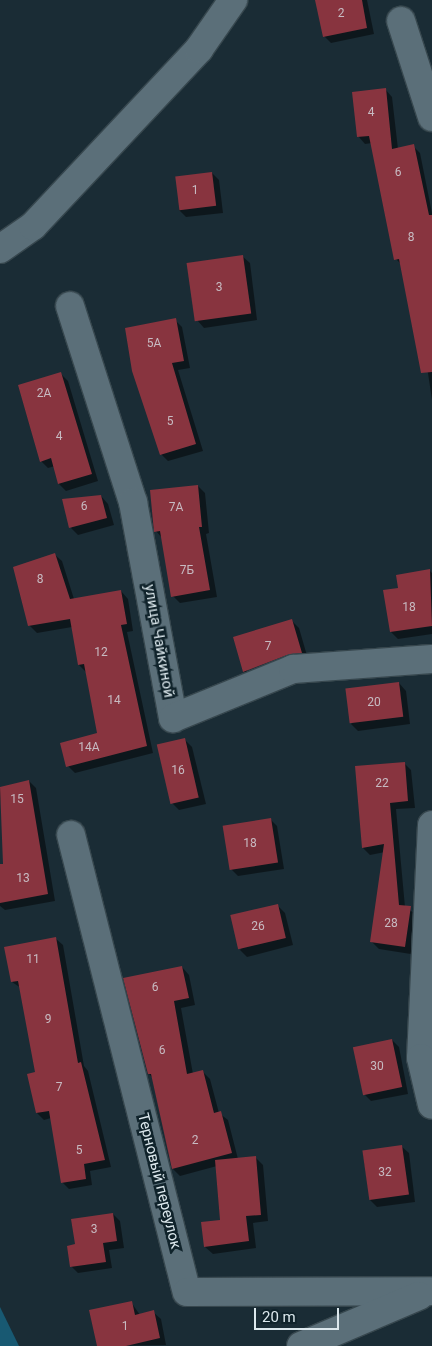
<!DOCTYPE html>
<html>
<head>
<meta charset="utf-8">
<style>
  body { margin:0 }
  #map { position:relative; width:432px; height:1346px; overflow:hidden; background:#1a2c35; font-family:Roboto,sans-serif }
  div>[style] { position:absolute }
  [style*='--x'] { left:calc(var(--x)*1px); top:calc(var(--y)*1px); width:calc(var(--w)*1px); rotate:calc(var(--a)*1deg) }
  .green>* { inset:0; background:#185972 }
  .shadow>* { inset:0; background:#0007 }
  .building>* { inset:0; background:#88343f; transform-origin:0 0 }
  .roads { filter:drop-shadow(1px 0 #37474e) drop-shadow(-1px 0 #37474e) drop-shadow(0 1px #37474e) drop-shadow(0 -1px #37474e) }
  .minor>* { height:28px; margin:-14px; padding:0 14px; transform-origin:14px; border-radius:14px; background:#5b6f79 }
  span { translate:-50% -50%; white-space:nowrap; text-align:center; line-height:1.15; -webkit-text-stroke:5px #10232b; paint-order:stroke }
  .number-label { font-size:12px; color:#c7bbc2 }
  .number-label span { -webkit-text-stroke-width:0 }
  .street-label { font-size:15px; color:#dce8ed }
  .scale { position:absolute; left:254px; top:1308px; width:85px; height:22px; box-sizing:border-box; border:2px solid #dce8ed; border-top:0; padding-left:6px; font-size:15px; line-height:18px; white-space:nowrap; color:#dce8ed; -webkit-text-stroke:4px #10232b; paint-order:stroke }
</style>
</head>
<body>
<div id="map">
  <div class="green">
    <div style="clip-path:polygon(0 1307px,19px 1346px,0 1346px)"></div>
  </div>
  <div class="shadow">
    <div style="clip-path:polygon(316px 0,367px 0,374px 34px,331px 43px,324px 36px)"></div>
    <div style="clip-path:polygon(385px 89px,392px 97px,398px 149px,413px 146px,420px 153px,432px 213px,432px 400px,423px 340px,401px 264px,396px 259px,372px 143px,365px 144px,358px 136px)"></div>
    <div style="clip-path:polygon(212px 173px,219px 180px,223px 213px,186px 217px,179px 210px)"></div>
    <div style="clip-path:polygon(242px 256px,250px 263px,257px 320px,204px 328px,197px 320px)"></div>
    <div style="clip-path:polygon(175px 320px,182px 327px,190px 368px,178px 370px,203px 451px,168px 461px,161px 454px)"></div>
    <div style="clip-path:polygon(61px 374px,68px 381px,98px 481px,66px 491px,59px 484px,55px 466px,48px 468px,41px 461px)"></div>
    <div style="clip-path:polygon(198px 486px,205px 493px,209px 533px,206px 534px,217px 597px,180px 603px,173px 596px,162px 538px,156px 531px)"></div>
    <div style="clip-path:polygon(101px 496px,108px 504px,114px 525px,78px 535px,71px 528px)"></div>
    <div style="clip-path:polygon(54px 554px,62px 561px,74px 599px,121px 591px,128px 599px,133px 631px,127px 632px,153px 753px,75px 773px,68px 766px,99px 734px,86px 672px,79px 665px,72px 627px,37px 633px,29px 625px)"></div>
    <div style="clip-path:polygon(429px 570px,432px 573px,432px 634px,398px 639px,391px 632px,385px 591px,399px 589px)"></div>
    <div style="clip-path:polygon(evenodd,292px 621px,299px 628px,308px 659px,251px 679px,244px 672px,234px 638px,292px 621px,292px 651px,293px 653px,247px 672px,247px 670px,292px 651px)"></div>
    <div style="clip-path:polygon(399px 683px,406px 691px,410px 724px,358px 731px,351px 724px)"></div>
    <div style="clip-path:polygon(185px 740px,192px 747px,206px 804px,179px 810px,172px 803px)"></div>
    <div style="clip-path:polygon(404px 763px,411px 770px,415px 808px,396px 809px,405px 907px,417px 915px,417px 955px,379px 949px,372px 942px,385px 852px,370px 855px,363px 848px)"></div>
    <div style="clip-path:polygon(29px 781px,36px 788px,55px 901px,5px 910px,0 906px,0 866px,5px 865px,0 788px)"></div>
    <div style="clip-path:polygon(270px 819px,277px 826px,284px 869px,238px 876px,231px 869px)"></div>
    <div style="clip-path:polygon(278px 906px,285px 913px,293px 945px,247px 957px,240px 950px)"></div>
    <div style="clip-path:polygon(55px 938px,63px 945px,84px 1066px,88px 1071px,111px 1167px,90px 1171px,92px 1185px,69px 1189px,62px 1182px,51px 1118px,44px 1120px,37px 1113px,37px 1073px,21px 988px,12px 982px)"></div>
    <div style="clip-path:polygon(182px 967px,189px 975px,195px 1005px,181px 1008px,193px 1074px,203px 1072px,210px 1079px,219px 1113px,228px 1120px,238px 1159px,256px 1158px,263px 1165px,268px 1221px,253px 1223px,256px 1248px,213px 1254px,205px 1247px,221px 1221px,217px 1166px,180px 1176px,173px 1169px,153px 1078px,149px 1074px)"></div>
    <div style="clip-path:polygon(392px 1040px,399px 1047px,408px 1094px,371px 1101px,364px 1094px)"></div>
    <div style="clip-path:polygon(401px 1146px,409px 1153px,415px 1202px,377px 1207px,370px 1200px,363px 1152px)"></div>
    <div style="clip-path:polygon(113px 1214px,120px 1221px,124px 1248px,109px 1250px,112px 1268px,78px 1273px,71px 1266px,76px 1245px)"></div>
    <div style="clip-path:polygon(131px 1302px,140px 1315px,153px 1312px,161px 1319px,166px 1345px,98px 1346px)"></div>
  </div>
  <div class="building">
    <div style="clip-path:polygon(315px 0,362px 0,367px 28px,323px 37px)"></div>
    <div style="clip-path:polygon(386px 88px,392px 149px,414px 144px,429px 215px,432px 215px,432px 372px,421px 373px,399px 259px,394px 260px,369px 136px,357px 137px,352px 92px)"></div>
    <div style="left:212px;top:172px;width:34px;height:37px;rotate:83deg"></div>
    <div style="left:243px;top:255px;width:59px;height:57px;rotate:82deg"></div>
    <div style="clip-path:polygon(176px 318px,184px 361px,172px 363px,196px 444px,160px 455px,132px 371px,125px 328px)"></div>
    <div style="clip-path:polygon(61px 372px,92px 474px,58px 484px,51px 458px,40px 462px,18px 385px)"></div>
    <div style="clip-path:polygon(198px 485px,202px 527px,199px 527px,210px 590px,171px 597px,160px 531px,154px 532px,150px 490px)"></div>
    <div style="clip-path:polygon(101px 495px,107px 518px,69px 528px,62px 499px)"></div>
    <div style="clip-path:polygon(55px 553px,70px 599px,121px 590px,127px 624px,121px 625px,147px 746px,66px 767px,60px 743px,97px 733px,84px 664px,78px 665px,70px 619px,28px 626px,13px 567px)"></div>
    <div style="clip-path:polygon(430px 569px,432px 626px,390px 632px,383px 590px,398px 588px,396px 575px)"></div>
    <div style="clip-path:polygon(292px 619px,302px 653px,287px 655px,243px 672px,233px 637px)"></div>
    <div style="left:399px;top:682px;width:35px;height:54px;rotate:83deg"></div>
    <div style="left:185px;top:738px;width:61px;height:29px;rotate:77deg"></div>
    <div style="clip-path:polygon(405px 762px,408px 801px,390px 803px,399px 905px,411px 906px,405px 947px,370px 942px,384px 844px,362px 848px,355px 766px)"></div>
    <div style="clip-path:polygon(29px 780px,48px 894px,0 903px,0 864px,3px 864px,0 787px)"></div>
    <div style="left:271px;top:818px;width:45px;height:49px;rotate:81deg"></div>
    <div style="left:278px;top:904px;width:35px;height:49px;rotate:77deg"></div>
    <div style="clip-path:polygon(56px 937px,78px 1063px,81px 1062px,105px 1160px,84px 1164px,86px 1179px,61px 1183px,49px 1111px,36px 1113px,27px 1074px,35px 1072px,18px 981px,11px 982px,4px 947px)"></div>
    <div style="clip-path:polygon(182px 966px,189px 998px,174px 1001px,187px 1074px,203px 1070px,214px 1113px,221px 1111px,232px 1153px,172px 1169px,151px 1074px,148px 1074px,123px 978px)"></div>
    <div style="left:392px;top:1039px;width:49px;height:40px;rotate:78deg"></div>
    <div style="left:402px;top:1145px;width:50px;height:40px;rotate:82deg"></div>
    <div style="clip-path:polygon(256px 1156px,261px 1215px,246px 1216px,249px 1241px,204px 1247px,201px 1222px,220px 1220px,215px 1160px)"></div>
    <div style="clip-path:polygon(113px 1213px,117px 1241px,103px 1243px,106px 1262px,70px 1267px,67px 1246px,75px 1244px,71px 1219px)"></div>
    <div style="clip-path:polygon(132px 1301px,135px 1315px,154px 1310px,160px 1338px,126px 1346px,97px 1346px,89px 1310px)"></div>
  </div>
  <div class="roads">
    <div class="minor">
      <div style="--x:401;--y:21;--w:101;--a:72.1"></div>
      <div style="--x:0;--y:249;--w:40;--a:-34.9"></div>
      <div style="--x:33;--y:226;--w:243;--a:-46.8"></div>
      <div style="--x:199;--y:49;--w:60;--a:-55.2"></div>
      <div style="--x:70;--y:306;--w:206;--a:72.2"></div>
      <div style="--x:133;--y:502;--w:220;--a:79.5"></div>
      <div style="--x:173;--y:718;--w:130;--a:-22.2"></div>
      <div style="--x:293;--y:669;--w:139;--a:-4.1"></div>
      <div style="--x:432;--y:825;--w:233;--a:92.7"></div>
      <div style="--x:421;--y:1058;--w:48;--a:76.8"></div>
      <div style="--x:71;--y:835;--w:471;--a:75.8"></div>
      <div style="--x:187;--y:1292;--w:243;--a:-0.2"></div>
      <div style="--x:301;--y:1346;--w:128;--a:-23"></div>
    </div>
  </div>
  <div class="number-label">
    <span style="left:341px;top:14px">2</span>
    <span style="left:371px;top:113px">4</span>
    <span style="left:398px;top:173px">6</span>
    <span style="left:195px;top:191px">1</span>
    <span style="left:411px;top:238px">8</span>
    <span style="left:219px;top:288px">3</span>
    <span style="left:154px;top:344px">5А</span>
    <span style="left:44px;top:394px">2А</span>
    <span style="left:170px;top:422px">5</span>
    <span style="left:59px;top:437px">4</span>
    <span style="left:84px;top:507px">6</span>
    <span style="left:176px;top:508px">7А</span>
    <span style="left:187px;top:571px">7Б</span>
    <span style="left:40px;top:580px">8</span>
    <span style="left:409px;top:608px">18</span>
    <span style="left:268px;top:647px">7</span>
    <span style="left:101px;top:653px">12</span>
    <span style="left:114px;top:701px">14</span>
    <span style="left:374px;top:703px">20</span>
    <span style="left:89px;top:748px">14А</span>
    <span style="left:178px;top:771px">16</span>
    <span style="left:382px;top:784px">22</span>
    <span style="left:17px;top:800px">15</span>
    <span style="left:250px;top:844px">18</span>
    <span style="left:23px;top:879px">13</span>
    <span style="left:391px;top:924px">28</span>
    <span style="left:258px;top:927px">26</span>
    <span style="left:33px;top:960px">11</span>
    <span style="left:155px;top:988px">6</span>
    <span style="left:48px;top:1020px">9</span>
    <span style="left:162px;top:1051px">6</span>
    <span style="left:377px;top:1067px">30</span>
    <span style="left:59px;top:1088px">7</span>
    <span style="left:195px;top:1141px">2</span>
    <span style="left:79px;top:1151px">5</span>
    <span style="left:385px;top:1173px">32</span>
    <span style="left:94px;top:1230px">3</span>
    <span style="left:125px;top:1327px">1</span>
  </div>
  <div class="street-label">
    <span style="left:159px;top:641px;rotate:80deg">улица Чайкиной</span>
    <span style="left:159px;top:1181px;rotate:76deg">Терновый переулок</span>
  </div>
  <div class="scale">20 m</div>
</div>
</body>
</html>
